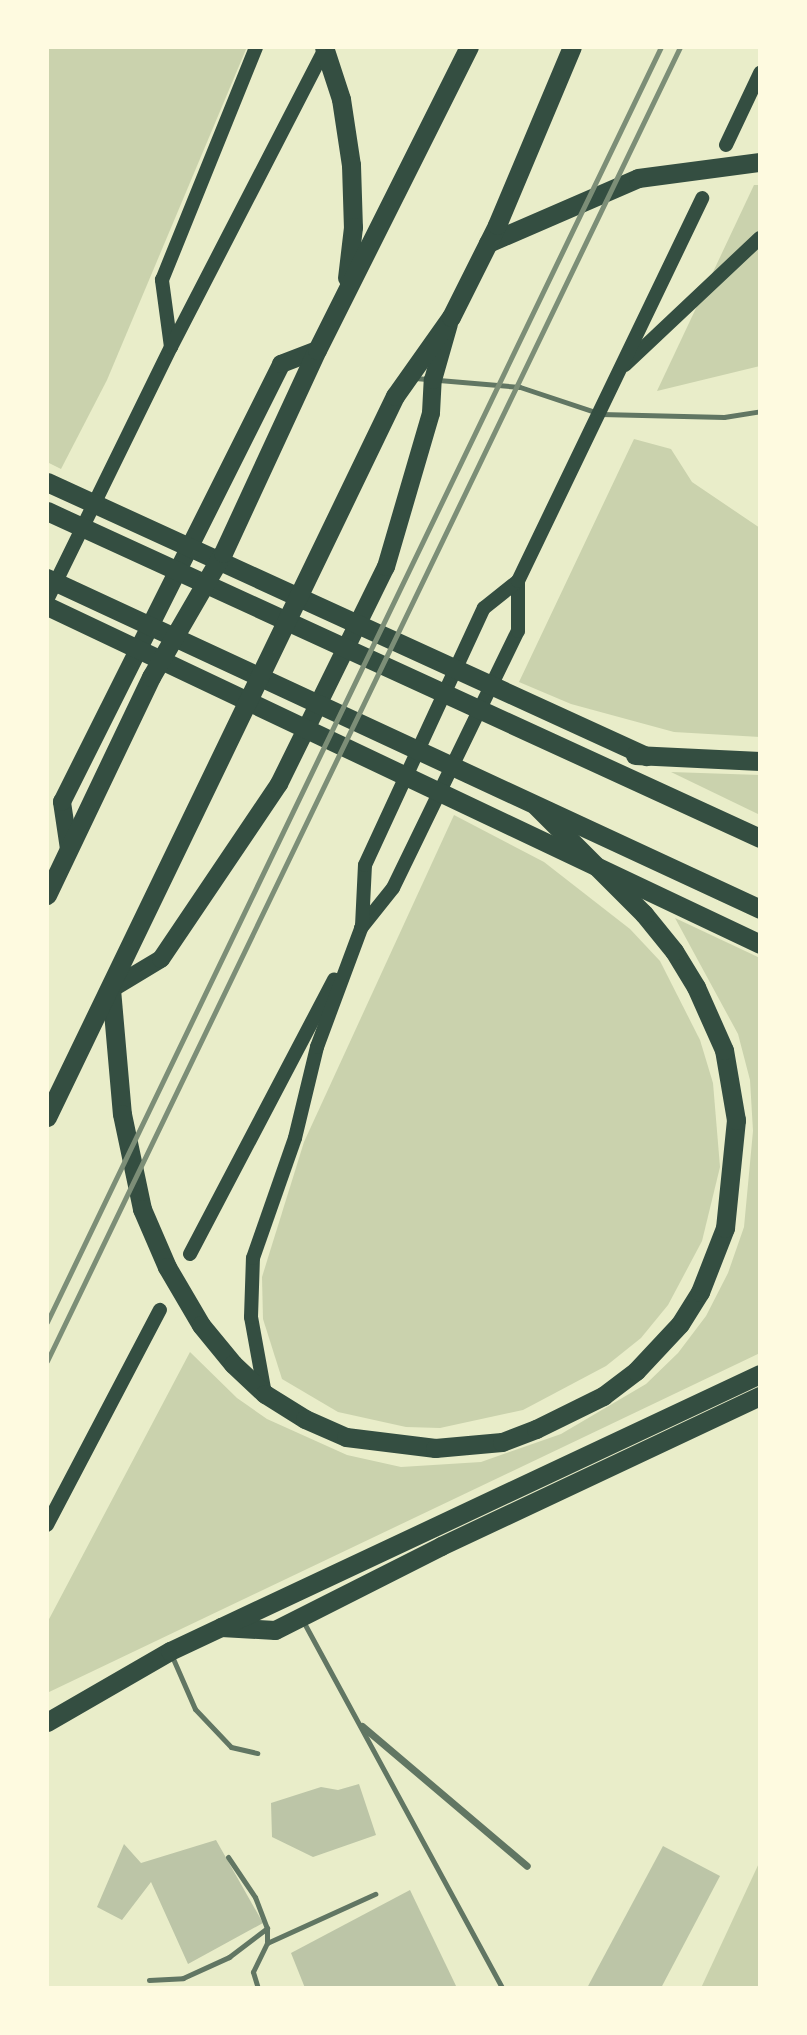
<!DOCTYPE html>
<html>
<head>
<meta charset="utf-8">
<style>
  body { margin:0 }
  #map { position:relative; width:807px; height:2035px; overflow:hidden; background:#e9edc9; font-family:"Alegreya Sans",sans-serif }
  div>[style] { position:absolute }
  [style*='--x'] { left:calc(var(--x)*1px); top:calc(var(--y)*1px); width:calc(var(--w)*1px); rotate:calc(var(--a)*1deg) }
  .green>* { inset:0; background:#cad2ad }
  .building>* { inset:0; background:#bcc5a7 }
  .service>* { height:5px; margin:-2.5px; padding:0 2.5px; transform-origin:2.5px; border-radius:2.5px; background:#617663 }
  .minor>* { height:7px; margin:-3.5px; padding:0 3.5px; transform-origin:3.5px; border-radius:3.5px; background:#617663 }
  .secondary>* { height:14px; margin:-7px; padding:0 7px; transform-origin:7px; border-radius:7px; background:#344e41 }
  .primary>* { height:18px; margin:-9px; padding:0 9px; transform-origin:9px; border-radius:9px; background:#344e41 }
  .trunk>* { height:19px; margin:-9.5px; padding:0 9.5px; transform-origin:9.5px; border-radius:9.5px; background:#344e41 }
  .rail>* { height:5px; margin:-2.5px; padding:0 2.5px; transform-origin:2.5px; border-radius:2.5px; background:#7c8e77 }
  span { translate:-50% -50%; white-space:nowrap; text-align:center; line-height:1.15; -webkit-text-stroke:5px #fefae0; paint-order:stroke }
  .frame { position:absolute; inset:0; border:49px solid #fefae0; pointer-events:none }
</style>
</head>
<body>
<div id="map">
  <div class="green">
    <div style="clip-path:polygon(47px 47px,247px 47px,107px 380px,61px 469px,47px 462px)"></div>
    <div style="clip-path:polygon(754px 185px,760px 185px,760px 366px,657px 391px)"></div>
    <div style="clip-path:polygon(634px 439px,671px 449px,692px 482px,760px 528px,760px 737px,674px 732px,571px 704px,519px 682px)"></div>
    <div style="clip-path:polygon(671px 772px,760px 775px,760px 815px)"></div>
    <div style="clip-path:polygon(454px 815px,544px 862px,630px 929px,660px 961px,700px 1040px,713px 1083px,720px 1167px,702px 1241px,668px 1305px,641px 1338px,606px 1366px,523px 1410px,440px 1428px,406px 1427px,338px 1412px,282px 1379px,263px 1319px,262px 1277px,304px 1142px)"></div>
    <div style="clip-path:polygon(675px 918px,760px 958px,760px 1353px,47px 1693px,47px 1623px,190px 1352px,237px 1398px,267px 1419px,347px 1455px,401px 1467px,481px 1462px,561px 1434px,646px 1384px,678px 1353px,706px 1316px,728px 1273px,744px 1227px,753px 1131px,750px 1080px,738px 1034px)"></div>
    <div style="clip-path:polygon(760px 1861px,760px 1988px,701px 1988px)"></div>
  </div>
  <div class="building">
    <div style="clip-path:polygon(359px 1784px,376px 1835px,313px 1857px,272px 1837px,271px 1803px,321px 1787px,338px 1790px)"></div>
    <div style="clip-path:polygon(216px 1840px,263px 1923px,188px 1964px,151px 1882px,122px 1920px,97px 1907px,124px 1844px,141px 1863px)"></div>
    <div style="clip-path:polygon(663px 1846px,720px 1876px,661px 1988px,587px 1988px)"></div>
    <div style="clip-path:polygon(410px 1890px,457px 1988px,305px 1988px,291px 1953px)"></div>
  </div>
  <div class="service">
    <div style="--x:415;--y:378;--w:105;--a:4.9"></div>
    <div style="--x:520;--y:387;--w:85;--a:18.4"></div>
    <div style="--x:601;--y:414;--w:123;--a:1.4"></div>
    <div style="--x:724;--y:417;--w:36;--a:-9"></div>
    <div style="--x:303;--y:1621;--w:417;--a:61.5"></div>
    <div style="--x:171;--y:1654;--w:60;--a:66.4"></div>
    <div style="--x:195;--y:1709;--w:52;--a:46.5"></div>
    <div style="--x:231;--y:1747;--w:27;--a:13"></div>
    <div style="--x:228;--y:1857;--w:48;--a:56"></div>
    <div style="--x:255;--y:1897;--w:33;--a:69"></div>
    <div style="--x:267;--y:1928;--w:15;--a:90"></div>
    <div style="--x:267;--y:1943;--w:32;--a:116"></div>
    <div style="--x:253;--y:1972;--w:17;--a:73"></div>
    <div style="--x:267;--y:1943;--w:119;--a:-24.4"></div>
    <div style="--x:149;--y:1980;--w:34;--a:-3"></div>
    <div style="--x:183;--y:1978;--w:51;--a:-24.5"></div>
    <div style="--x:229;--y:1957;--w:48;--a:-37.3"></div>
  </div>
  <div class="minor">
    <div style="--x:362;--y:1726;--w:216;--a:40.3"></div>
  </div>
  <div class="secondary">
    <div style="--x:726;--y:145;--w:80;--a:-64.7"></div>
    <div style="--x:171;--y:347;--w:68;--a:-97.7"></div>
    <div style="--x:162;--y:280;--w:251;--a:-68"></div>
    <div style="--x:625;--y:365;--w:185;--a:-43.3"></div>
    <div style="--x:47;--y:600;--w:282;--a:-63.9"></div>
    <div style="--x:171;--y:347;--w:338;--a:-62.7"></div>
    <div style="--x:361;--y:928;--w:51;--a:-51.3"></div>
    <div style="--x:393;--y:888;--w:286;--a:-64.1"></div>
    <div style="--x:518;--y:631;--w:50;--a:-90"></div>
    <div style="--x:190;--y:1254;--w:310;--a:-62.3"></div>
    <div style="--x:265;--y:1394;--w:78;--a:-100.3"></div>
    <div style="--x:251;--y:1317;--w:59;--a:-88.1"></div>
    <div style="--x:253;--y:1258;--w:127;--a:-70.7"></div>
    <div style="--x:295;--y:1138;--w:94;--a:-76.4"></div>
    <div style="--x:317;--y:1047;--w:129;--a:-69.6"></div>
    <div style="--x:362;--y:926;--w:61;--a:-87.2"></div>
    <div style="--x:365;--y:865;--w:283;--a:-65.2"></div>
    <div style="--x:484;--y:608;--w:43;--a:-38.5"></div>
    <div style="--x:518;--y:581;--w:425;--a:-64.3"></div>
    <div style="--x:47;--y:1525;--w:243;--a:-62.3"></div>
  </div>
  <div class="primary">
    <div style="--x:69;--y:849;--w:48;--a:-98.5"></div>
    <div style="--x:62;--y:802;--w:490;--a:-63.4"></div>
    <div style="--x:281;--y:364;--w:39;--a:-21"></div>
    <div style="--x:111;--y:989;--w:58;--a:-31"></div>
    <div style="--x:161;--y:959;--w:211;--a:-56"></div>
    <div style="--x:279;--y:784;--w:242;--a:-63.8"></div>
    <div style="--x:386;--y:567;--w:160;--a:-73.7"></div>
    <div style="--x:431;--y:413;--w:33;--a:-87"></div>
    <div style="--x:433;--y:380;--w:58;--a:-74.1"></div>
  </div>
  <div class="trunk">
    <div style="--x:324;--y:47;--w:55;--a:71.9"></div>
    <div style="--x:341;--y:99;--w:67;--a:81.4"></div>
    <div style="--x:351;--y:165;--w:62;--a:88.2"></div>
    <div style="--x:353;--y:227;--w:51;--a:96.7"></div>
    <div style="--x:488;--y:243;--w:163;--a:-23.4"></div>
    <div style="--x:638;--y:178;--w:123;--a:-7.5"></div>
    <div style="--x:47;--y:482;--w:659;--a:24.58"></div>
    <div style="--x:47;--y:511;--w:784;--a:24.64"></div>
    <div style="--x:47;--y:578;--w:786;--a:24.9"></div>
    <div style="--x:47;--y:606;--w:789;--a:25.36"></div>
    <div style="--x:635;--y:755;--w:125;--a:2.7"></div>
    <div style="--x:47;--y:895;--w:242;--a:-64.5"></div>
    <div style="--x:151;--y:677;--w:143;--a:-59.9"></div>
    <div style="--x:223;--y:553;--w:224;--a:-65.2"></div>
    <div style="--x:317;--y:350;--w:339;--a:-63.4"></div>
    <div style="--x:111;--y:989;--w:125;--a:85"></div>
    <div style="--x:122;--y:1114;--w:97;--a:78.1"></div>
    <div style="--x:142;--y:1209;--w:63;--a:66.7"></div>
    <div style="--x:167;--y:1267;--w:67;--a:59.6"></div>
    <div style="--x:201;--y:1325;--w:50;--a:50.6"></div>
    <div style="--x:233;--y:1364;--w:44;--a:43.2"></div>
    <div style="--x:265;--y:1394;--w:47;--a:32"></div>
    <div style="--x:305;--y:1419;--w:45;--a:23.7"></div>
    <div style="--x:346;--y:1437;--w:90;--a:7"></div>
    <div style="--x:435;--y:1448;--w:67;--a:-5.1"></div>
    <div style="--x:502;--y:1442;--w:36;--a:-21"></div>
    <div style="--x:536;--y:1429;--w:75;--a:-26.2"></div>
    <div style="--x:603;--y:1396;--w:41;--a:-37.1"></div>
    <div style="--x:636;--y:1371;--w:64;--a:-46.9"></div>
    <div style="--x:680;--y:1324;--w:38;--a:-58"></div>
    <div style="--x:700;--y:1292;--w:69;--a:-68.7"></div>
    <div style="--x:725;--y:1228;--w:109;--a:-84.2"></div>
    <div style="--x:736;--y:1120;--w:71;--a:-99.7"></div>
    <div style="--x:724;--y:1050;--w:69;--a:-114"></div>
    <div style="--x:696;--y:987;--w:42;--a:-121.4"></div>
    <div style="--x:674;--y:951;--w:48;--a:-129"></div>
    <div style="--x:644;--y:914;--w:153;--a:-135"></div>
    <div style="--x:47;--y:1117;--w:801;--a:-64.24"></div>
    <div style="--x:395;--y:396;--w:97;--a:-54.7"></div>
    <div style="--x:451;--y:317;--w:103;--a:-63.4"></div>
    <div style="--x:497;--y:225;--w:193;--a:-67.2"></div>
    <div style="--x:221;--y:1627;--w:54;--a:3.2"></div>
    <div style="--x:275;--y:1630;--w:186;--a:-26.8"></div>
    <div style="--x:441;--y:1546;--w:353;--a:-25.2"></div>
    <div style="--x:47;--y:1722;--w:142;--a:-30"></div>
    <div style="--x:170;--y:1651;--w:652;--a:-25.15"></div>
  </div>
  <div class="rail">
    <div style="--x:47;--y:1322;--w:1415;--a:-64.29"></div>
    <div style="--x:47;--y:1361;--w:1459;--a:-64.28"></div>
  </div>
  <div class="frame"></div>
</div>
</body>
</html>
